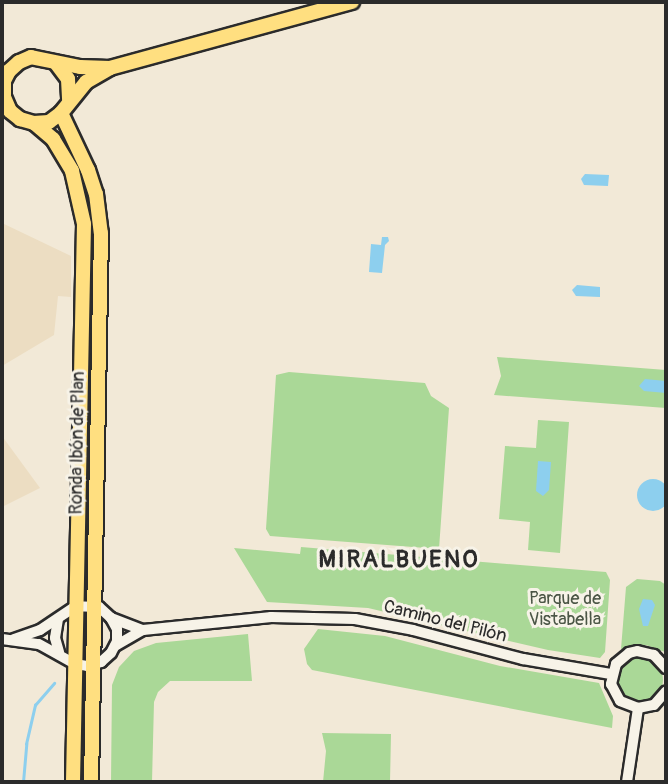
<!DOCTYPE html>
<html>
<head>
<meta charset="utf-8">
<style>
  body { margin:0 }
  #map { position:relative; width:668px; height:784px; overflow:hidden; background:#f2e9d7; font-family:Pangolin,sans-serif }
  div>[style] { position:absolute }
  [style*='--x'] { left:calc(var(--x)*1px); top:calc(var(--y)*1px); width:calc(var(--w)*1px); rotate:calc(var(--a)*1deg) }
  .built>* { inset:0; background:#ecddc2 }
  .green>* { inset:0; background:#aad897 }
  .round { border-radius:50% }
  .water>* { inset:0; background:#8dcfee }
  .stream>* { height:2.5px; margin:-1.25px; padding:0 1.25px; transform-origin:1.25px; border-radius:1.25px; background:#8dcfee }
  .roads { filter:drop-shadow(2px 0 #2b2b2b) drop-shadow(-2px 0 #2b2b2b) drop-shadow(0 2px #2b2b2b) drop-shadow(0 -2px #2b2b2b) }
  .minor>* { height:10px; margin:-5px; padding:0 5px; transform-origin:5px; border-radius:5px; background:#f7f3e8 }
  .major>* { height:14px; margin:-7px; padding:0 7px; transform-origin:7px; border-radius:7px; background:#ffdf80 }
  span { translate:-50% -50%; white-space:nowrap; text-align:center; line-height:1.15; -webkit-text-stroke:6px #f7f3e8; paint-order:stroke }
  .street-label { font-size:18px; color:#2b2b2b }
  .park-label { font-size:18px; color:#4b5646 }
  .district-label { font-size:24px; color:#2b2b2b; font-weight:700; letter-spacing:2px }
  .frame { position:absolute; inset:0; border:4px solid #2b2b2b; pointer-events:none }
</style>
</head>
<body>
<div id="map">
  <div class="built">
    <div style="clip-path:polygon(2px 223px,71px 256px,71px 297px,58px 296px,54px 335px,2px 366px)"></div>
    <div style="clip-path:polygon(2px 436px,40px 488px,2px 507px)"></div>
  </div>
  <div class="green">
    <div style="clip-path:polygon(497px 357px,666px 370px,666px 408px,494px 395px,501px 376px)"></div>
    <div style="clip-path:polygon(289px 372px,425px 383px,431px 396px,449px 408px,439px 549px,270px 536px,266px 529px,276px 375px)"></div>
    <div style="clip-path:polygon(538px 420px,569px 422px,560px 553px,528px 550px,530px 522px,499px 519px,505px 446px,536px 448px)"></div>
    <div style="clip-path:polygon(301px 547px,606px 572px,610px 580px,605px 652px,600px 658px,548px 650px,368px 608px,267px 602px,234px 548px,300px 554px)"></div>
    <div style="clip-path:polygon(637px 579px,660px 581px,666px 585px,665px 652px,646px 645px,621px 649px,626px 587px)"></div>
    <div style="clip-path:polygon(318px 629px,385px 636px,500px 666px,599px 683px,613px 716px,612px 728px,312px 670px,307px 664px,304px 649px)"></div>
    <div style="clip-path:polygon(248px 634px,252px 681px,170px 681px,158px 692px,154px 702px,152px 782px,111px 782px,112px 685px,119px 667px,134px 651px,156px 643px)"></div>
    <div class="round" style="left:617px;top:657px;width:46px;height:46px"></div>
    <div style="clip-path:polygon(322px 733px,391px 734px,390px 782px,323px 782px,326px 751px)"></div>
  </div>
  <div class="water">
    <div style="clip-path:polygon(585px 174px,609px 175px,608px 186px,584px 185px,581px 179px)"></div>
    <div style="clip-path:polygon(382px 237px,388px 237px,389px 241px,385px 245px,382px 273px,369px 272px,371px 244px,381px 245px)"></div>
    <div style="clip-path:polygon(577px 285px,600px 287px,600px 297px,576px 296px,572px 290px)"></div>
    <div style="clip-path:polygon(645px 379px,666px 381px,666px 393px,644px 391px,639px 386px)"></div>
    <div style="clip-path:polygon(538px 461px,551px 462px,549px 490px,543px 496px,536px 491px)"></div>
    <div class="round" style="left:637px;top:479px;width:32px;height:32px"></div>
    <div style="clip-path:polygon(643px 599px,652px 600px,655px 605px,648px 626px,643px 626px,639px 609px)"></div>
  </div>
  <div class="stream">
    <div style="--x:23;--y:782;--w:38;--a:-85"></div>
    <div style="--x:26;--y:744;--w:40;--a:-77"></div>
    <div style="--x:35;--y:705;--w:29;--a:-49"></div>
  </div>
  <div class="roads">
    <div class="minor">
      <div style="--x:111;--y:618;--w:34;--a:21"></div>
      <div style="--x:58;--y:619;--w:19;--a:99"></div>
      <div style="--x:55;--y:638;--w:15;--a:74"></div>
      <div style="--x:2;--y:639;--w:37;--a:8"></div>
      <div style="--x:39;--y:644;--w:41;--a:29.1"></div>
      <div style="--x:75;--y:664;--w:12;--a:9"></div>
      <div style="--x:87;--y:666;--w:15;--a:-16"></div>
      <div style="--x:101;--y:662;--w:13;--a:-42"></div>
      <div style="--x:111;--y:653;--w:13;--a:-63"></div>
      <div style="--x:117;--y:641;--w:12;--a:-90"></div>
      <div style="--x:117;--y:629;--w:13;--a:-119"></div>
      <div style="--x:111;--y:618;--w:16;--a:-137"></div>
      <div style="--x:99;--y:607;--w:23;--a:-178"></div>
      <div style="--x:76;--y:606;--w:43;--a:146.3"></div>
      <div style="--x:40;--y:630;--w:28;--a:161"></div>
      <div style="--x:115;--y:646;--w:32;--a:-30"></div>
      <div style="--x:143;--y:630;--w:129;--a:-5.8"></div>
      <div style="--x:271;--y:617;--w:84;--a:1.4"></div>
      <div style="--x:355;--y:619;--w:59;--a:10.7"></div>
      <div style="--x:413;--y:630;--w:114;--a:14.8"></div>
      <div style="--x:523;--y:659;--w:89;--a:9.7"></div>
      <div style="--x:666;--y:668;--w:18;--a:-133"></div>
      <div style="--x:654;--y:655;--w:17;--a:-167"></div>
      <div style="--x:637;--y:651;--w:8;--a:166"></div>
      <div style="--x:629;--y:653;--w:17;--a:140"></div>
      <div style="--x:616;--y:664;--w:21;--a:104"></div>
      <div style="--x:611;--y:684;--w:19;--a:62"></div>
      <div style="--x:620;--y:701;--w:19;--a:21"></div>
      <div style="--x:638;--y:708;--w:16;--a:-11"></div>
      <div style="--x:654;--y:705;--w:18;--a:-49"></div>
      <div style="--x:627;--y:782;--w:75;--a:-81.5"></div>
    </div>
    <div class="major">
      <div style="--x:56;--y:63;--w:20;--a:53"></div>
      <div style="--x:68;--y:79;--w:22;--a:87"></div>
      <div style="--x:110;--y:68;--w:30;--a:-178"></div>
      <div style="--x:80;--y:67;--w:50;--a:-168.5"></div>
      <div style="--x:31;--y:57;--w:13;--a:157"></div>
      <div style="--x:19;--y:62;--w:13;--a:138"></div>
      <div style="--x:9;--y:71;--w:11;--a:117"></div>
      <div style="--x:4;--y:81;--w:16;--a:90"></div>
      <div style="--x:4;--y:97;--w:15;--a:67"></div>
      <div style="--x:10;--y:111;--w:13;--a:39"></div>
      <div style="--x:20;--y:119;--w:15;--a:16"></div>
      <div style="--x:34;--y:123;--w:15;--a:-4"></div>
      <div style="--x:49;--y:122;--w:15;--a:-37"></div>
      <div style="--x:61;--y:113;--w:40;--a:-51"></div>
      <div style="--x:86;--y:82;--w:28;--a:-30"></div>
      <div style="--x:110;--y:68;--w:251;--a:-15.3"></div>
      <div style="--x:61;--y:113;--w:63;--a:64.7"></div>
      <div style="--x:88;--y:170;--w:25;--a:72"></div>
      <div style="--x:96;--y:194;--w:39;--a:83"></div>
      <div style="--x:101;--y:233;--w:549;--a:91.04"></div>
      <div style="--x:34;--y:123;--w:25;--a:40"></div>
      <div style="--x:53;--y:139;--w:37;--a:59"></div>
      <div style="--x:72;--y:171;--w:54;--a:77.2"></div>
      <div style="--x:84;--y:224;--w:558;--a:91.13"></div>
    </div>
  </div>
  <div class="street-label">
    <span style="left:78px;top:443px;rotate:-89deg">Ronda Ibón de Plan</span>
    <span style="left:445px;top:622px;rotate:14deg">Camino del Pilón</span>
  </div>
  <div class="park-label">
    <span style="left:565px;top:610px">Parque de<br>Vistabella</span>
  </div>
  <div class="district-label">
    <span style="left:399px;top:560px">MIRALBUENO</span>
  </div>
  <div class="frame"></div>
</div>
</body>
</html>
